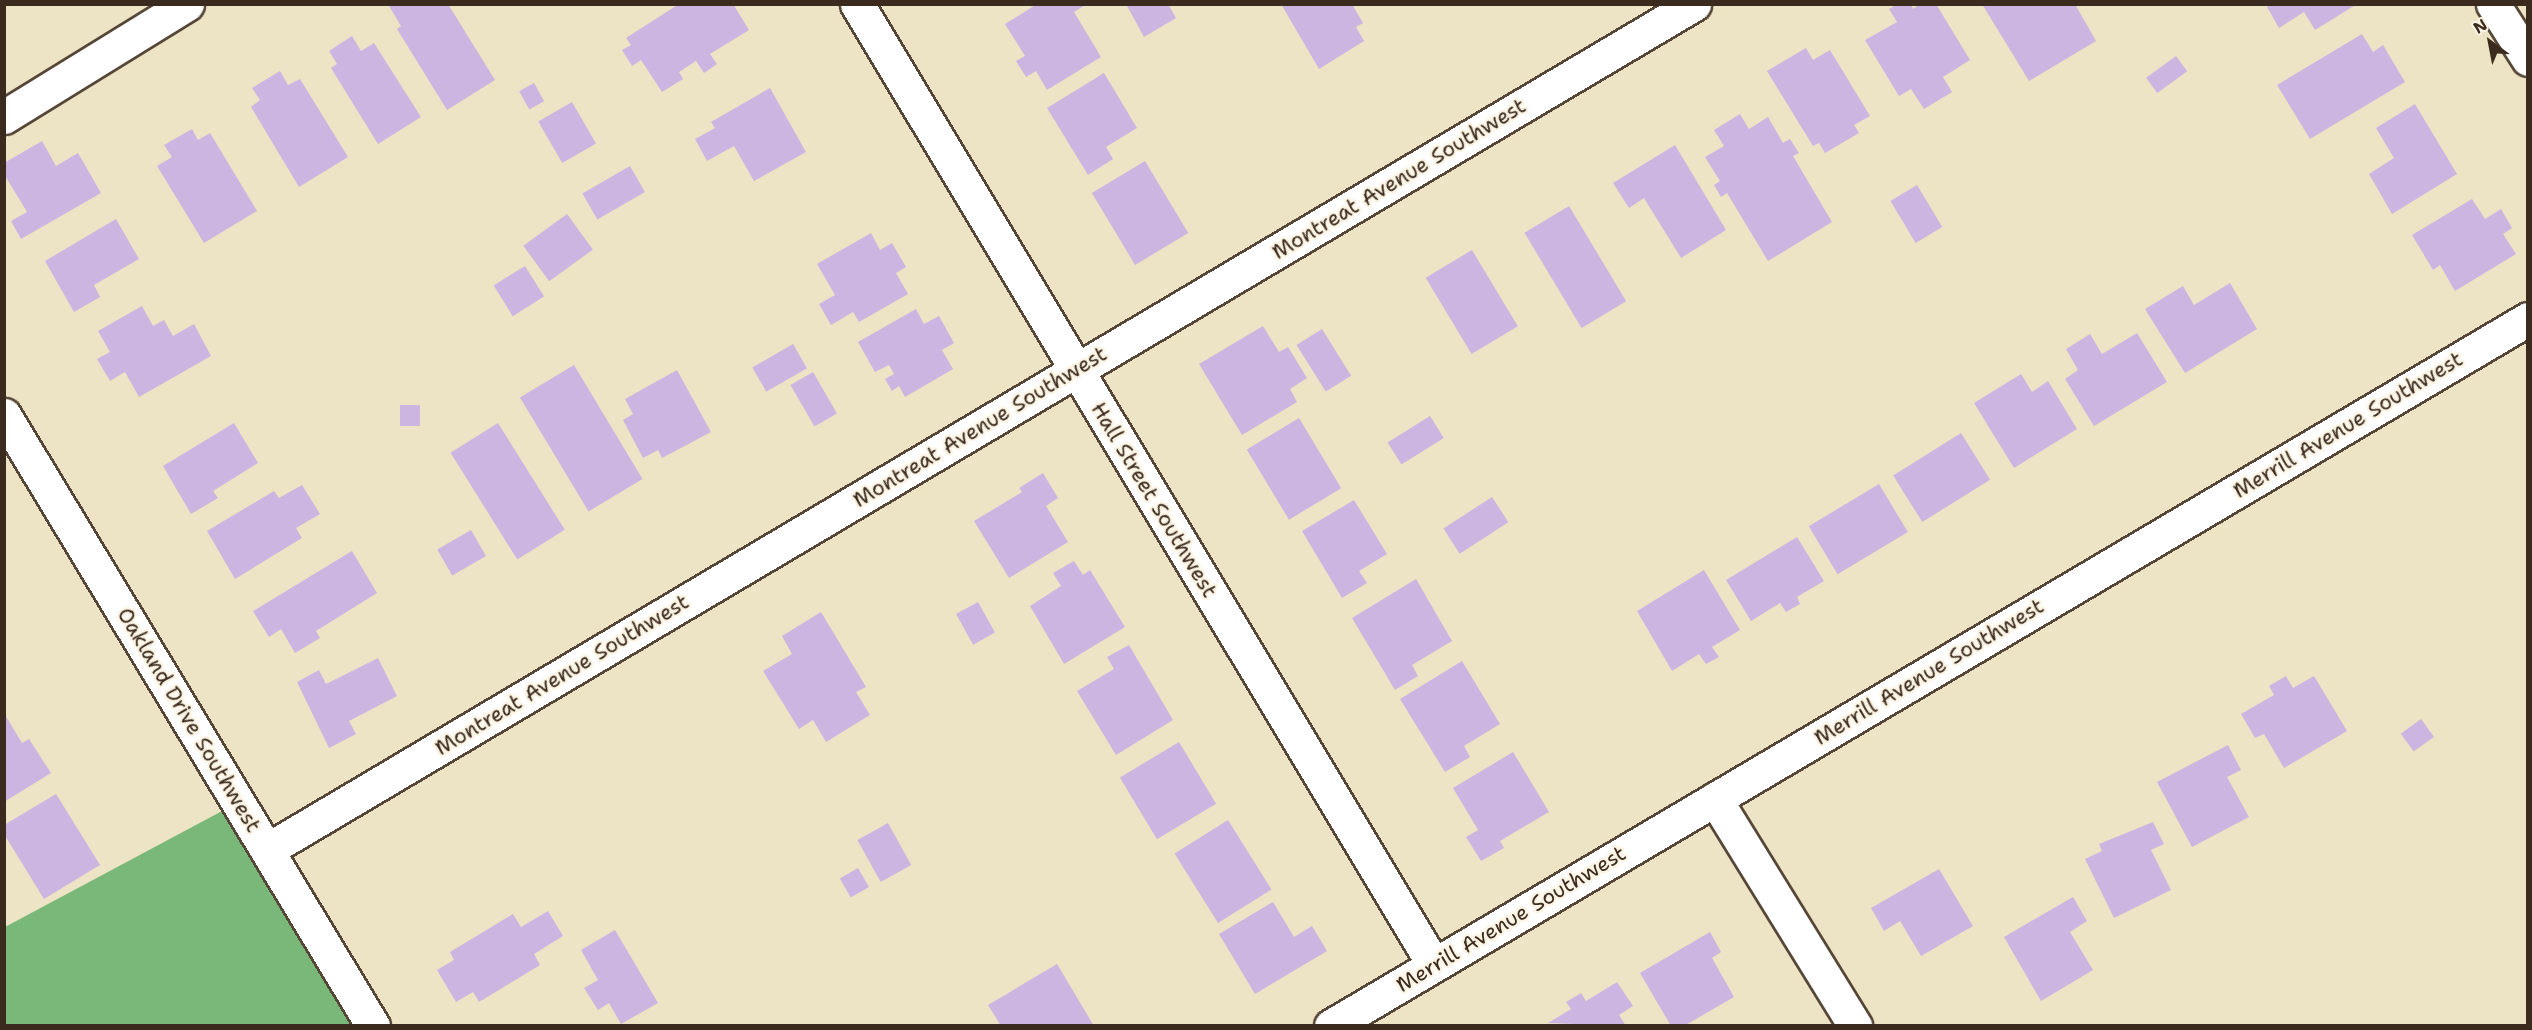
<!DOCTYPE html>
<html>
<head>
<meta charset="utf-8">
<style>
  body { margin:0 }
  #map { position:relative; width:2532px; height:1030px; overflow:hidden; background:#ece4c4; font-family:"Shantell Sans",sans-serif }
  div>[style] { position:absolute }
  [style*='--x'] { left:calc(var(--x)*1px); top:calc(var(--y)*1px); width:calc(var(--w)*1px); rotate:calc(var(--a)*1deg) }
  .forest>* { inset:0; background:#7ab879 }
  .building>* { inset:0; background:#cdb5e1; transform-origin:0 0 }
  .roads { filter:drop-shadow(2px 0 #564637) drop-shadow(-2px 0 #564637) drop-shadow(0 2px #564637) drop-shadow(0 -2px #564637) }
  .street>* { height:33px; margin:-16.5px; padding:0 16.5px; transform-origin:16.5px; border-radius:16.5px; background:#fff }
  span { translate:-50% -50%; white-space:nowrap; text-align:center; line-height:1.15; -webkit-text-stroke:5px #fcf5e5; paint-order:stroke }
  .street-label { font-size:21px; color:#3b2a1e }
  .frame { position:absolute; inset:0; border:6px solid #3b2a1e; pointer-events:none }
  .north { position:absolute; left:2460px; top:12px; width:60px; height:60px; -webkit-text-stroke:4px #fcf5e5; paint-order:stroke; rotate:328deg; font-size:16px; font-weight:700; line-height:24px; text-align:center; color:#3b2a1e }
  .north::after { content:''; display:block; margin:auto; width:21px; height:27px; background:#3b2a1e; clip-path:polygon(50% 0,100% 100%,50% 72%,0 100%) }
</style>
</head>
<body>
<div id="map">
  <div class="forest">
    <div style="clip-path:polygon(237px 803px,368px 1026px,5px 1026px,5px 927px)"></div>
  </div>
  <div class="building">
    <div style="clip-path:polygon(392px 4px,448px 4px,495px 80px,447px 110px,397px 29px,401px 26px,389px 6px)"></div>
    <div style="clip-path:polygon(679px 4px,733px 4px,749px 30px,710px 54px,717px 64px,704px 73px,696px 61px,679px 72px,683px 79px,662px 92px,641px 60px,632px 66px,622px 50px,631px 45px,626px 38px)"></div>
    <div style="clip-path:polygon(1037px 4px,1087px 4px,1074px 12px,1101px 57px,1047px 90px,1036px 71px,1026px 77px,1016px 61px,1025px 56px,1005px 24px)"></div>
    <div style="clip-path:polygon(1126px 4px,1168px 4px,1176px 18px,1144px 37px)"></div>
    <div style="clip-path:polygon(1281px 4px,1352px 4px,1363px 23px,1356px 27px,1364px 41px,1319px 69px)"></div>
    <div style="clip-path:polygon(1898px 4px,1911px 4px,1913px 9px,1920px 4px,1936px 4px,1970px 60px,1943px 77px,1952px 92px,1924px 109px,1911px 89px,1899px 96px,1865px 40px,1897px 22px,1889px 9px)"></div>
    <div style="clip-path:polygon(1982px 4px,2075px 4px,2096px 41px,2029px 81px)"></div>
    <div style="clip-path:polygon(2271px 4px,2357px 4px,2315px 30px,2304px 12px,2279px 28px,2267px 7px)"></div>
    <div style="clip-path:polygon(2362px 34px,2373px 52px,2383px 45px,2405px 82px,2310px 139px,2277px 85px)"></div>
    <div style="clip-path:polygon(352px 36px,361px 51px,374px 43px,421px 117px,378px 144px,331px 68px,337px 64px,329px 51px)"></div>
    <div style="clip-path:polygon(1806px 48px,1813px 60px,1830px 50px,1870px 116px,1854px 125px,1859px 133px,1825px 153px,1819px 143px,1813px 146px,1767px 71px)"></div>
    <div style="left:2176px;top:56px;width:19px;height:37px;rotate:54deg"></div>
    <div style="clip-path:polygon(280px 71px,288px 85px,300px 79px,348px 157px,299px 187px,251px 107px,260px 100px,252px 88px)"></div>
    <div style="clip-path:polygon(1104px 73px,1137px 128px,1106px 147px,1113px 159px,1088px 175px,1047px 108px)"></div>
    <div style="left:534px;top:83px;width:21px;height:17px;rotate:61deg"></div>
    <div style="clip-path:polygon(770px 88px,806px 152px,754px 181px,734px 146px,707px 161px,695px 139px,715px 128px,711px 122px)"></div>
    <div style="left:572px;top:102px;width:48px;height:39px;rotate:60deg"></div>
    <div style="clip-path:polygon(2415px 104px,2457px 174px,2392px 214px,2369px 174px,2394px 158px,2376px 128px)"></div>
    <div style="clip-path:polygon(1740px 114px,1749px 129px,1768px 117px,1783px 143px,1790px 139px,1799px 153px,1793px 156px,1832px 222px,1768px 261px,1727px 193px,1721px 197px,1714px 185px,1720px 181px,1705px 157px,1724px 146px,1714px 130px)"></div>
    <div style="clip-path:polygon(192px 129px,198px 140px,210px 133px,257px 211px,204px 243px,157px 166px,172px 157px,164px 145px)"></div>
    <div style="clip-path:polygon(42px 141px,56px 166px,78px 153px,101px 193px,21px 239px,11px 221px,27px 212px,4px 174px,4px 163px)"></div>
    <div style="clip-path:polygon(1675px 145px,1726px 230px,1681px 258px,1644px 198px,1629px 208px,1613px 183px)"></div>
    <div style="left:1145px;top:161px;width:84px;height:62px;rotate:59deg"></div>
    <div style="left:630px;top:166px;width:30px;height:55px;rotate:60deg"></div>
    <div style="left:1917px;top:185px;width:49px;height:31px;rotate:59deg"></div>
    <div style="clip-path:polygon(2472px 199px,2485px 219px,2501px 209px,2512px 228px,2503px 234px,2516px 254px,2455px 291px,2440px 265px,2433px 270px,2412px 235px)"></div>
    <div style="left:1569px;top:206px;width:111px;height:52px;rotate:59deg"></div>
    <div style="left:567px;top:214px;width:44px;height:54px;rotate:54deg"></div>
    <div style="clip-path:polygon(116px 219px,139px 259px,94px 285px,100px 297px,74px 312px,45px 261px)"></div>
    <div style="clip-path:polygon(871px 233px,880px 250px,892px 243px,906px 267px,896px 273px,908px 294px,859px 322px,853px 312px,831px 325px,819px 304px,835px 295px,817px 264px)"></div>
    <div style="left:1472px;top:250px;width:89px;height:54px;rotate:59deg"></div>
    <div style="left:525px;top:266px;width:36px;height:37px;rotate:58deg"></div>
    <div style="clip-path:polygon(2230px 283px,2257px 329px,2185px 373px,2145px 309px,2183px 286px,2194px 305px)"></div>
    <div style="clip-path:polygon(142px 306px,153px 326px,164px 320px,173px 336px,194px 324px,211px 356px,139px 397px,125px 372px,110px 381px,97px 359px,110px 352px,98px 331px)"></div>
    <div style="clip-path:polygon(916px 309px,924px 324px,939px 316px,954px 343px,942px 350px,953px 369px,905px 397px,899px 386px,892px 391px,885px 379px,894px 374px,889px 365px,875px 372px,858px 342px)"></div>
    <div style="clip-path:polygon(1263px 326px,1279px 352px,1288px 347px,1307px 378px,1290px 389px,1297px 402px,1242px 435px,1199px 364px)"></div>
    <div style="left:1322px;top:329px;width:55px;height:30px;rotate:58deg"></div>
    <div style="clip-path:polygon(2137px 333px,2167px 382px,2094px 426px,2065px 379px,2078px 370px,2066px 349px,2090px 334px,2102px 354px)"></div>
    <div style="left:793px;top:344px;width:28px;height:47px;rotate:60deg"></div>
    <div style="left:574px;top:365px;width:133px;height:63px;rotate:59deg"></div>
    <div style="clip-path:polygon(677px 370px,711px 432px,662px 458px,658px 450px,643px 458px,623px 420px,633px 414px,625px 399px)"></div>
    <div style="left:813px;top:372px;width:48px;height:26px;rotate:60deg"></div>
    <div style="clip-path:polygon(2021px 374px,2032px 392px,2048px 381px,2077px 429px,2014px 468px,1974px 403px)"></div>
    <div style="left:400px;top:405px;width:20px;height:21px"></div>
    <div style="left:1430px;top:416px;width:26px;height:50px;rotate:58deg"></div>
    <div style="left:1299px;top:418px;width:82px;height:61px;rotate:59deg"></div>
    <div style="clip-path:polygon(234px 423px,258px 463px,213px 491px,218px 498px,191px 514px,163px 466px)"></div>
    <div style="left:498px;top:423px;width:126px;height:56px;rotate:58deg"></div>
    <div style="left:1961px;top:433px;width:55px;height:80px;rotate:58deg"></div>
    <div style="clip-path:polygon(1043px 473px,1058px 498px,1046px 506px,1068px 542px,1009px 578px,974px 521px,1022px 492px,1019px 488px)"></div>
    <div style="left:1879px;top:484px;width:56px;height:82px;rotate:59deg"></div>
    <div style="clip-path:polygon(302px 485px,320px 514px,296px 528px,302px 538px,235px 579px,207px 531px,274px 491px,279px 498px)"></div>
    <div style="left:1492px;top:497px;width:30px;height:58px;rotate:57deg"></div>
    <div style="clip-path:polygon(1354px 500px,1387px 554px,1359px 571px,1367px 583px,1342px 598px,1302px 531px)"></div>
    <div style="left:471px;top:530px;width:30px;height:39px;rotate:60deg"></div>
    <div style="clip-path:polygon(1797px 537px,1824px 581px,1797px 597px,1800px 604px,1786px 612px,1780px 603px,1751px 621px,1726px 580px)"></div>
    <div style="clip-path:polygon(352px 551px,377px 593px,316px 631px,320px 638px,295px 653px,281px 629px,269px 637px,253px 611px)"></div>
    <div style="clip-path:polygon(1074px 561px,1083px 575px,1090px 570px,1125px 627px,1064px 664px,1030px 606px,1061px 586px,1053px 573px)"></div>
    <div style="clip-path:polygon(1704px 570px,1740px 630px,1712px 647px,1719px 657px,1706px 664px,1699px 654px,1672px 671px,1637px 611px)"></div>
    <div style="clip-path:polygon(1416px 579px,1452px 641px,1412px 665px,1418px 676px,1395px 690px,1352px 618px)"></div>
    <div style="left:978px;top:602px;width:35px;height:25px;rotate:61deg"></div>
    <div style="clip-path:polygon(821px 612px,866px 687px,856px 692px,870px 715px,826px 742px,813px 720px,799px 729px,763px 671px,792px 654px,782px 636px)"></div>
    <div style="clip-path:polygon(1129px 645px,1173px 720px,1116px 755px,1077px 691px,1114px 669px,1107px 657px)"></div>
    <div style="clip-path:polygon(378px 658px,397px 696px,349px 721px,356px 734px,329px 748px,297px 682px,319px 670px,326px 684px)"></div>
    <div style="clip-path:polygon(1462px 661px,1500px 724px,1464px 746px,1470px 757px,1445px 772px,1400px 699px)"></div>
    <div style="clip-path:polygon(2286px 676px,2293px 688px,2314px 676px,2347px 731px,2284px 768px,2264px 734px,2255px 738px,2241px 714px,2274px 695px,2269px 686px)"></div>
    <div style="clip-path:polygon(4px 713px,22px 743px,29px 739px,51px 773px,4px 802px)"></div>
    <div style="left:2421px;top:719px;width:22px;height:25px;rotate:54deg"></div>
    <div style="left:1179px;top:742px;width:72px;height:69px;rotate:59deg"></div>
    <div style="clip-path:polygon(2228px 745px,2241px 770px,2227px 777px,2249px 817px,2192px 847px,2157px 782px)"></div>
    <div style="clip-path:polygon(1513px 752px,1549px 812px,1500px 841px,1504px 848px,1481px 861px,1466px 837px,1478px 830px,1453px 788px)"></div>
    <div style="clip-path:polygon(56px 794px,100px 865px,44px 899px,4px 834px,4px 825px)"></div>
    <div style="left:1228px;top:820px;width:82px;height:63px;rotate:58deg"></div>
    <div style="clip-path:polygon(2153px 822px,2164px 844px,2151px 850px,2171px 890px,2114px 918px,2085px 859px,2102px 851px,2099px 844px)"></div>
    <div style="left:888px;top:823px;width:48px;height:35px;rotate:61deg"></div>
    <div style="left:858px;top:868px;width:22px;height:21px;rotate:60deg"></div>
    <div style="clip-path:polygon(1939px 869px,1973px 926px,1921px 956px,1900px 921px,1884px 931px,1871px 908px)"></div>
    <div style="clip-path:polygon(2073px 897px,2087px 921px,2070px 932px,2093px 970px,2041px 1001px,2004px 937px)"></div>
    <div style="clip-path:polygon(1273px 902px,1294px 937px,1312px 926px,1327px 951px,1255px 994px,1219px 934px)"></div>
    <div style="clip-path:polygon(548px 911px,563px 936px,534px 954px,540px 965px,479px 1002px,473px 992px,456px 1002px,437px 970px,454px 960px,450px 952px,513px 914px,521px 927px)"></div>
    <div style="clip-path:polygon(615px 930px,658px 1003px,621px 1024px,609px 1003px,598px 1010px,584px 988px,598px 980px,581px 950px)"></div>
    <div style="clip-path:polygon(1710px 932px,1721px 952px,1712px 958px,1734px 997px,1684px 1026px,1671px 1026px,1640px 973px)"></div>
    <div style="clip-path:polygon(1057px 964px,1094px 1026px,1001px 1026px,988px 1005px)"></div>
    <div style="clip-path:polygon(1617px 982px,1633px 1006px,1619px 1015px,1626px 1026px,1548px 1023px,1571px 1009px,1566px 1002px,1581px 993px,1586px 1001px)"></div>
  </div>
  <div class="roads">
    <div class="street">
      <div style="--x:857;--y:4;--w:1121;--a:59.02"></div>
      <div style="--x:2493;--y:4;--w:65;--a:57.5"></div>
      <div style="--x:4;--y:117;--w:215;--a:-31.7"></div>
      <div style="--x:4;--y:415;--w:714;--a:58.87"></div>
      <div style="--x:1715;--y:799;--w:267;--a:58.3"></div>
      <div style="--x:267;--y:850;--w:1659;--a:-30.66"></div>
      <div style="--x:1331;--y:1026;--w:1390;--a:-30.57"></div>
    </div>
  </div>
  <div class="street-label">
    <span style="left:1399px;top:179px;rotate:-31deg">Montreat Avenue Southwest</span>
    <span style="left:2348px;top:425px;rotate:-31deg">Merrill Avenue Southwest</span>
    <span style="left:980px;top:427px;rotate:-31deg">Montreat Avenue Southwest</span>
    <span style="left:1154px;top:500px;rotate:59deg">Hall Street Southwest</span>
    <span style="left:1929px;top:672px;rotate:-31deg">Merrill Avenue Southwest</span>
    <span style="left:562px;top:675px;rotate:-31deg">Montreat Avenue Southwest</span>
    <span style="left:189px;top:720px;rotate:59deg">Oakland Drive Southwest</span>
    <span style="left:1511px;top:919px;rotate:-31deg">Merrill Avenue Southwest</span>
  </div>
  <div class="frame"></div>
  <div class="north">N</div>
</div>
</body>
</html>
